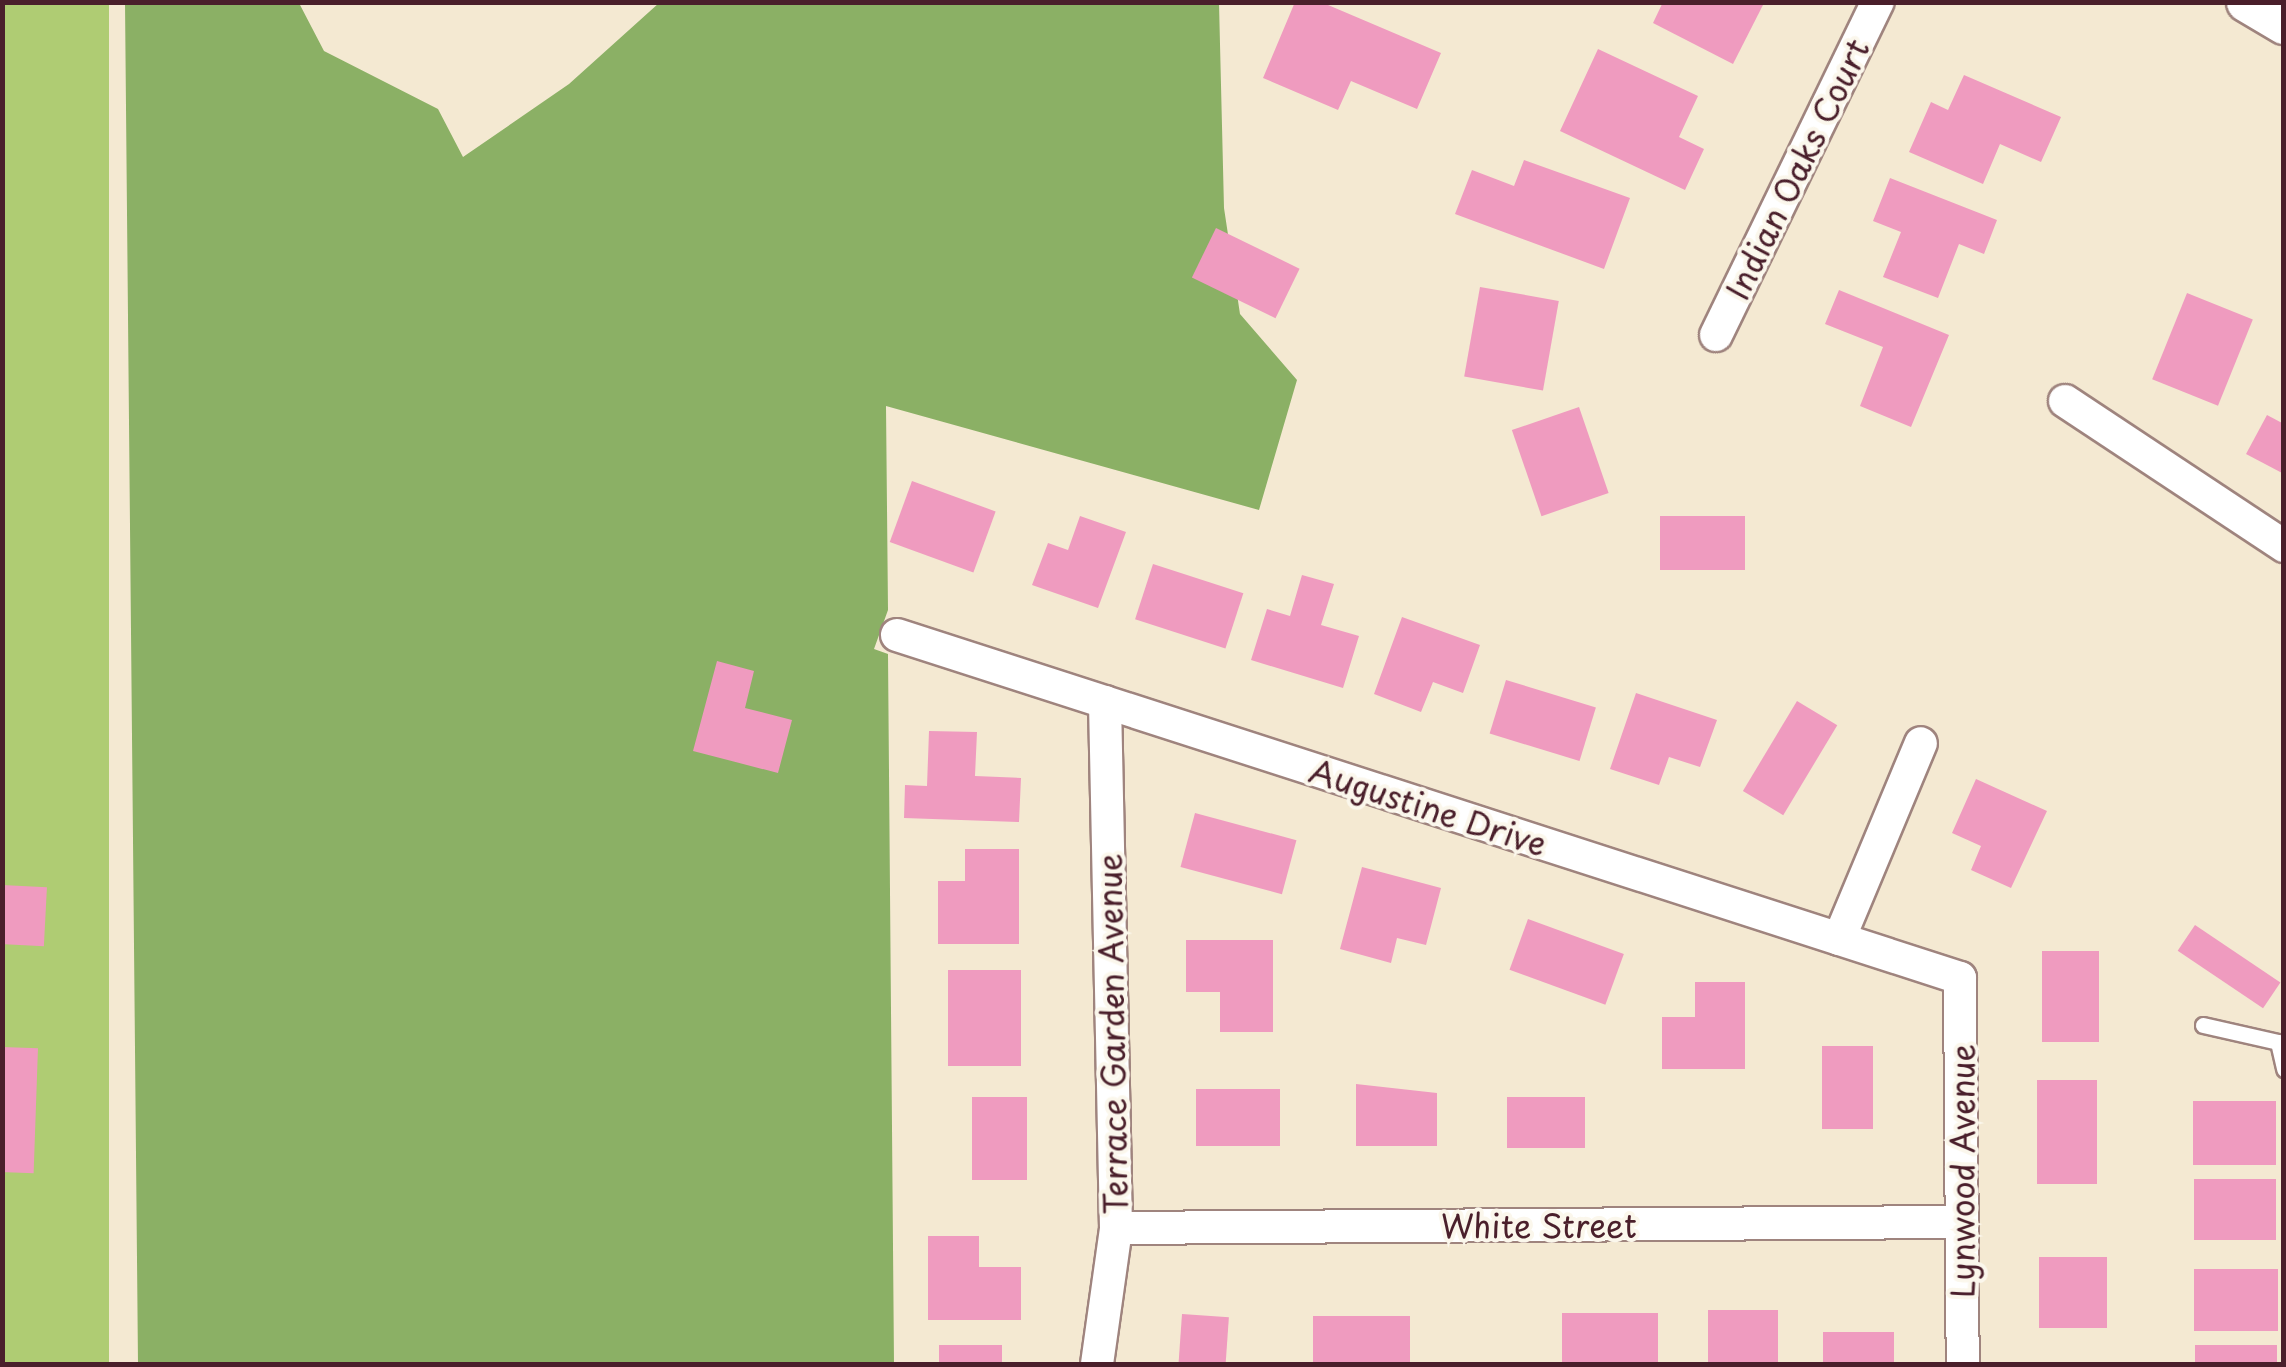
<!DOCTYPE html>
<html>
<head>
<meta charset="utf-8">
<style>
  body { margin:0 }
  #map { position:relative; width:2286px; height:1367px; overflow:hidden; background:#f4e9d2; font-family:"Playpen Sans",sans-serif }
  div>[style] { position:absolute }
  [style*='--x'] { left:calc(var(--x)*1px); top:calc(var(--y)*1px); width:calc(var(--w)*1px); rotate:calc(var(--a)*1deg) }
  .green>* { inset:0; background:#afcc73; transform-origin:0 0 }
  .forest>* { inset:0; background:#8bb065 }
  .building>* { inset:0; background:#ef9bbf; transform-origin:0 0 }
  .roads { filter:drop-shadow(2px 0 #9f847e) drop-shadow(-2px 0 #9f847e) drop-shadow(0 2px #9f847e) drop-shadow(0 -2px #9f847e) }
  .service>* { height:15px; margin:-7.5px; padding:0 7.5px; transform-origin:7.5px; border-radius:7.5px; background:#fff }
  .minor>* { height:32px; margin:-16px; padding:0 16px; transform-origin:16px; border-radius:16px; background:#fff }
  .tertiary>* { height:40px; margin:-20px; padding:0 20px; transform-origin:20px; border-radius:20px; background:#fff }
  span { translate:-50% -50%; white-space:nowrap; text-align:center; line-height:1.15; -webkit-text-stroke:8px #fbf7ec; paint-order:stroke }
  .street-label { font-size:32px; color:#4a1f2b }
  .frame { position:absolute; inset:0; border:5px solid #4a1f2b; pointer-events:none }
</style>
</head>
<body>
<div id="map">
  <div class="green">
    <div style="left:3px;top:3px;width:106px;height:1361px"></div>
  </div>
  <div class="forest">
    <div style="clip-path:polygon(125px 3px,299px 3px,324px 51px,438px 109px,463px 157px,569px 84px,659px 3px,1219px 3px,1224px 208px,1240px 314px,1297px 380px,1259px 510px,886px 406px,888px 610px,874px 649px,888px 654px,894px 1364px,138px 1364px)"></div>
  </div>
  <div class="building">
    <div style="clip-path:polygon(1295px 2px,1321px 2px,1441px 53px,1417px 109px,1351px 81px,1338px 110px,1263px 78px)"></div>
    <div style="clip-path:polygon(1663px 2px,1762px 2px,1764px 3px,1733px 64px,1653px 23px)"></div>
    <div style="clip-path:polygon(1598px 49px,1698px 96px,1679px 137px,1704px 149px,1685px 190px,1560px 131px)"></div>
    <div style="clip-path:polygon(1964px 75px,2061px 117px,2041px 162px,2000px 144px,1983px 184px,1909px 152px,1931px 102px,1948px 110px)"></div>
    <div style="clip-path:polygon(1524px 160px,1630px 198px,1604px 269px,1455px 214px,1472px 170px,1514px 186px)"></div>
    <div style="clip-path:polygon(1890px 178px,1997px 220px,1984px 254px,1959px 244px,1938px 298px,1883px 277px,1901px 232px,1873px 221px)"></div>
    <div style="left:1216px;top:228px;width:93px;height:55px;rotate:26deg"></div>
    <div style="left:1480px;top:287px;width:80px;height:91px;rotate:10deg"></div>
    <div style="clip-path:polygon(1839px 290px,1949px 335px,1911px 427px,1860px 406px,1883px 347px,1825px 324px)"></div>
    <div style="left:2187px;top:293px;width:71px;height:93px;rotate:22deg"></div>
    <div style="left:1579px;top:407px;width:91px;height:71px;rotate:71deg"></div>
    <div style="clip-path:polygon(2267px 415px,2284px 424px,2284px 474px,2246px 454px)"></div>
    <div style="left:912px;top:481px;width:89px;height:65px;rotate:20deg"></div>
    <div style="clip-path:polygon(1080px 516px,1126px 532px,1098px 608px,1032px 585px,1048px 543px,1068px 550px)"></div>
    <div style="left:1660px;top:516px;width:85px;height:54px"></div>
    <div style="left:1153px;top:564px;width:95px;height:58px;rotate:18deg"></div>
    <div style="clip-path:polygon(1302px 575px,1334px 584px,1321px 625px,1359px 636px,1343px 688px,1251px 660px,1267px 609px,1290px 616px)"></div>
    <div style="clip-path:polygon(1402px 617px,1480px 645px,1463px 693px,1433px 682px,1421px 712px,1374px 694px)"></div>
    <div style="clip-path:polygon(717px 661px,754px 671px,745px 708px,792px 720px,778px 773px,693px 751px)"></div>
    <div style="left:1506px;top:680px;width:94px;height:56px;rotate:17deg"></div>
    <div style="clip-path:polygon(1636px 693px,1717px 720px,1700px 767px,1669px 757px,1659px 785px,1610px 769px)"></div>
    <div style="left:1797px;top:701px;width:47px;height:105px;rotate:31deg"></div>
    <div style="clip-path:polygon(929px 731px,977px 732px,975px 776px,1021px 778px,1019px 822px,904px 818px,905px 785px,927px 786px)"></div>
    <div style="clip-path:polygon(1976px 779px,2047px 811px,2011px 888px,1971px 870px,1981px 846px,1952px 833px)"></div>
    <div style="left:1195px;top:813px;width:105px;height:56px;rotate:15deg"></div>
    <div style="clip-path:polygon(965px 849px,1019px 849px,1019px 944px,938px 944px,938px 881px,965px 881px)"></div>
    <div style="clip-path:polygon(1362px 867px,1441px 888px,1426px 945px,1397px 938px,1391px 963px,1340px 949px)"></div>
    <div style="left:2px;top:885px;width:45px;height:59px;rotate:3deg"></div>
    <div style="left:1528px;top:919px;width:102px;height:54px;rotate:20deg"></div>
    <div style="left:2195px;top:925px;width:103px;height:31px;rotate:34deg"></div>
    <div style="clip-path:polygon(1186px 940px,1273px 940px,1273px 1032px,1220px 1032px,1220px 992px,1186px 992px)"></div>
    <div style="left:2042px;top:951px;width:57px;height:91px"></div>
    <div style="left:948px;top:970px;width:73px;height:96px"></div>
    <div style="clip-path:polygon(1695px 982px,1745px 982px,1745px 1069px,1662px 1069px,1662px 1017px,1695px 1017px)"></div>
    <div style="left:1822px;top:1046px;width:51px;height:83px"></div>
    <div style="left:2px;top:1047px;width:36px;height:125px;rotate:2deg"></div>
    <div style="left:2037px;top:1080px;width:60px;height:104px"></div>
    <div style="clip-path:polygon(1356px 1084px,1437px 1093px,1437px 1146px,1356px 1146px)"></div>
    <div style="left:1196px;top:1089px;width:84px;height:57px"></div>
    <div style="left:972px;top:1097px;width:55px;height:83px"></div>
    <div style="left:1507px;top:1097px;width:78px;height:51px"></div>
    <div style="left:2193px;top:1101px;width:83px;height:64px"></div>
    <div style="left:2194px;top:1179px;width:82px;height:61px"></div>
    <div style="clip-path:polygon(928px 1236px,979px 1236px,979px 1267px,1021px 1267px,1021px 1320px,928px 1320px)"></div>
    <div style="left:2039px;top:1257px;width:68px;height:71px"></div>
    <div style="left:2194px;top:1269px;width:84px;height:62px"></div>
    <div style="left:1708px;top:1310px;width:70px;height:54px"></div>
    <div style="left:1562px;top:1313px;width:96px;height:51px"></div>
    <div style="left:1182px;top:1314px;width:47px;height:50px;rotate:4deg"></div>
    <div style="left:1313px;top:1316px;width:97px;height:48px"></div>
    <div style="left:1823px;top:1332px;width:71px;height:32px"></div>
    <div style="left:939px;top:1345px;width:63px;height:19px"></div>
    <div style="left:2195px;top:1345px;width:82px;height:19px"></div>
  </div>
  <div class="roads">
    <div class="service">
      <div style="--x:2203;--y:1025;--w:77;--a:12.8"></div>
      <div style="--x:2278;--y:1042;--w:28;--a:77"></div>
    </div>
    <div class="minor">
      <div style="--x:1716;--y:335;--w:370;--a:-64.1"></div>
      <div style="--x:2065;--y:401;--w:263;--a:33.5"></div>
      <div style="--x:897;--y:635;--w:1117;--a:17.88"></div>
      <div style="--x:1960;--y:978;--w:386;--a:89.6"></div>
      <div style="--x:1839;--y:939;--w:212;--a:-67.3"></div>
      <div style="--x:1116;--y:1228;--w:846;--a:-0.41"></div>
      <div style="--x:1097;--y:1364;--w:137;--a:-82"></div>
      <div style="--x:1116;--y:1228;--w:526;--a:-91.2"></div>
    </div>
    <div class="tertiary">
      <div style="--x:2247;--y:2;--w:43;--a:30.7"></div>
    </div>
  </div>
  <div class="street-label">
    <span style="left:1797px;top:169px;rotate:-64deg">Indian Oaks Court</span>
    <span style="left:1428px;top:807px;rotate:18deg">Augustine Drive</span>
    <span style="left:1112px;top:1034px;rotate:-91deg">Terrace Garden Avenue</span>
    <span style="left:1962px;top:1171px;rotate:-90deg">Lynwood Avenue</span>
    <span style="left:1539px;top:1225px">White Street</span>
  </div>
  <div class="frame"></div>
</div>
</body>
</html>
